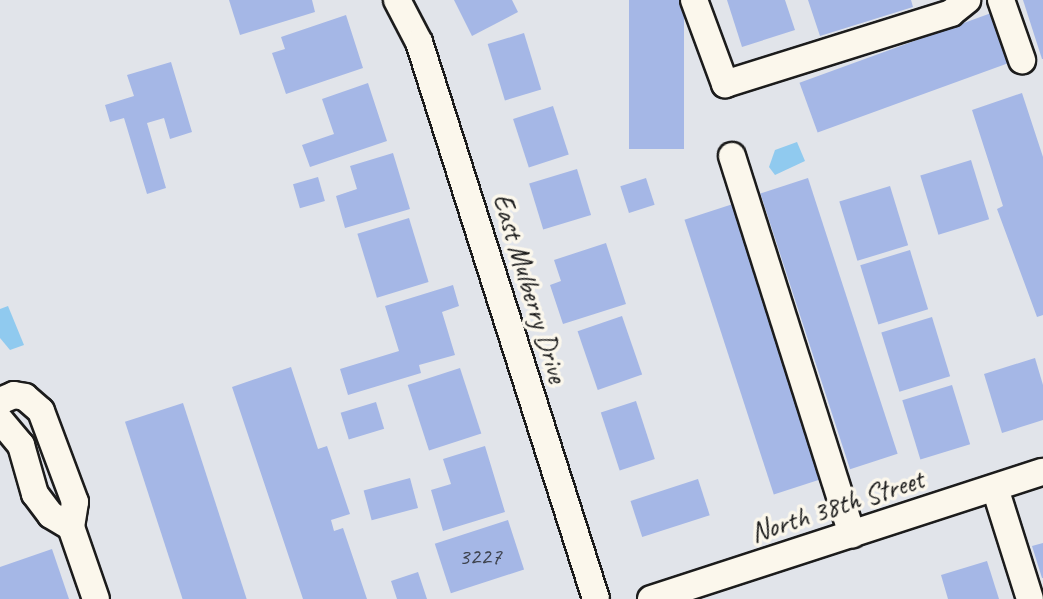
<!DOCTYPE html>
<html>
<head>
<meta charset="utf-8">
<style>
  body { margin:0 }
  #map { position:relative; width:1043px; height:599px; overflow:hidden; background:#e1e4ea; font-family:Caveat,sans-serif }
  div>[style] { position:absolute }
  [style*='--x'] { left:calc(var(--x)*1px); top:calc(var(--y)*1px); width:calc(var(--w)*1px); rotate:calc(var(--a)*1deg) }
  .water>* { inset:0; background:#90caef }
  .building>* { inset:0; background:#a5b7e6; transform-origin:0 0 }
  .roads { filter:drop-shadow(2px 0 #1c1c1c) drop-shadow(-2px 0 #1c1c1c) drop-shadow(0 2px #1c1c1c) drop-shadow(0 -2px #1c1c1c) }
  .minor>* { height:26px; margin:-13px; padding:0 13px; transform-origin:13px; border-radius:13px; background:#fbf7ec }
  span { translate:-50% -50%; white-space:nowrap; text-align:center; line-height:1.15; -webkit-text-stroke:7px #fbf7ec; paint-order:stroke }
  .number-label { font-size:24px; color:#3e434e }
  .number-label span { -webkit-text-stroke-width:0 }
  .street-label { font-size:28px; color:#1c1c1c }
</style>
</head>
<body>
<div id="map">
  <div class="water">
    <div style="clip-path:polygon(797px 142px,805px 161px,775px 175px,769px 167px,775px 150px)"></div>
    <div style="clip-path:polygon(8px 306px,24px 345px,10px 350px,0 338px,0 309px)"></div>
  </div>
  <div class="building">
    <div style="clip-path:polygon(229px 0,312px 0,315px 12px,240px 35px)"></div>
    <div style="clip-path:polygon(454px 0,512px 0,518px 12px,472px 36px)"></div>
    <div style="left:629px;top:0;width:55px;height:149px"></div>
    <div style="clip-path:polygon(727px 0,785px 0,795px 30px,742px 47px)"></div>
    <div style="clip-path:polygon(808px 0,911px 0,913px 7px,820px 36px)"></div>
    <div style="clip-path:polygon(1023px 0,1043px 0,1043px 59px,1042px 59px)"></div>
    <div style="left:994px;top:12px;width:53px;height:207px;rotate:70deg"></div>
    <div style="clip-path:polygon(346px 15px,363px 68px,286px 94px,272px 53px,285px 49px,281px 37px)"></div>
    <div style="left:524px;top:33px;width:59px;height:38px;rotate:73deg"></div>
    <div style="clip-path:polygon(171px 62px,192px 132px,170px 139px,164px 118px,147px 123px,166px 188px,147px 194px,124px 118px,110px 122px,105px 105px,134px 96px,127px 75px)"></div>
    <div style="clip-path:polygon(368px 83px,387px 141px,310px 167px,302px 145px,334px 134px,322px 99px)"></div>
    <div style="clip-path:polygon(1022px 93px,1043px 157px,1043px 315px,1037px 317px,997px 209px,1003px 206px,972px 110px)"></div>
    <div style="left:553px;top:106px;width:51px;height:42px;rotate:72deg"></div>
    <div style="clip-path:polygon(393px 153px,410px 209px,345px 228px,336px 196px,357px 189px,350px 166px)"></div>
    <div style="left:971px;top:160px;width:62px;height:53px;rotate:73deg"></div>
    <div style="left:577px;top:169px;width:48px;height:50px;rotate:73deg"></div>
    <div style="left:318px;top:177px;width:25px;height:26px;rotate:74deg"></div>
    <div style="left:646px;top:178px;width:28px;height:27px;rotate:72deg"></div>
    <div style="left:808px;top:178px;width:290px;height:50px;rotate:72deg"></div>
    <div style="left:890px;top:186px;width:62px;height:53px;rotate:73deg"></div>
    <div style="left:733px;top:204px;width:289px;height:51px;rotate:72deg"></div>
    <div style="left:409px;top:218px;width:67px;height:54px;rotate:73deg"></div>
    <div style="clip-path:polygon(606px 243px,626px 304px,563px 324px,550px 285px,561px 281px,554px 260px)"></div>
    <div style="left:910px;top:250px;width:62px;height:52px;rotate:73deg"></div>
    <div style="clip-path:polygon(453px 285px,459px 306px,442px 312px,455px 355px,419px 365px,421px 373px,348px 395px,340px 369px,399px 351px,385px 306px)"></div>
    <div style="left:622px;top:316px;width:62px;height:47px;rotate:71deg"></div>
    <div style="left:932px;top:317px;width:62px;height:53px;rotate:73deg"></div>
    <div style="clip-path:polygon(1035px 358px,1043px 385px,1043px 420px,1002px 433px,984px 374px)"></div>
    <div style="clip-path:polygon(291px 367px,318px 449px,327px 446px,350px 514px,331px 520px,334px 531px,343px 528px,367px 599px,303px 599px,232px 387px)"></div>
    <div style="left:460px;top:368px;width:69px;height:55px;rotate:72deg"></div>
    <div style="left:952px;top:385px;width:62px;height:52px;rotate:73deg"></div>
    <div style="left:636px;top:401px;width:61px;height:37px;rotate:72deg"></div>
    <div style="left:376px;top:402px;width:28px;height:37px;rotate:73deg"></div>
    <div style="left:183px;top:403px;width:206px;height:61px;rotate:72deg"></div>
    <div style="clip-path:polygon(485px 446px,505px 512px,443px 531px,431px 490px,451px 484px,443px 459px)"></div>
    <div style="left:410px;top:478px;width:31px;height:48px;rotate:75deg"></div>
    <div style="left:698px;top:479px;width:38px;height:71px;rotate:72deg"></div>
    <div style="left:508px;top:520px;width:52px;height:77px;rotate:72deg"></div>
    <div style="clip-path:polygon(1043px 543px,1043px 578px,1042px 578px,1032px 546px)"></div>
    <div style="clip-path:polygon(52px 549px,69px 599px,0 599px,0 567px)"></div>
    <div style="clip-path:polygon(987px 561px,999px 599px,948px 599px,941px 575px)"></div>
    <div style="clip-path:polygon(418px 572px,427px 599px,397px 599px,391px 581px)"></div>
  </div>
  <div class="roads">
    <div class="minor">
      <div style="--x:397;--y:0;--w:47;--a:62.4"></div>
      <div style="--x:419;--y:42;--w:584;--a:72.37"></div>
      <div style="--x:694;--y:0;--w:90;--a:69.7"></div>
      <div style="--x:725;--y:84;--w:237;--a:-17.4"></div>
      <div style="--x:951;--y:13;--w:21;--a:-39"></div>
      <div style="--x:1001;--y:0;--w:64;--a:70.7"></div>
      <div style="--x:732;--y:156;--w:397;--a:72.4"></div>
      <div style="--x:0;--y:401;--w:15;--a:-23"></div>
      <div style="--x:14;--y:395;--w:11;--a:10"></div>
      <div style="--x:25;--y:397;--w:21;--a:41"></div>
      <div style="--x:41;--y:411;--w:97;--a:69.5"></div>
      <div style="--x:75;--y:502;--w:25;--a:99"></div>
      <div style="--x:71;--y:527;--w:76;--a:70.9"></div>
      <div style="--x:0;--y:420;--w:33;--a:50"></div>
      <div style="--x:21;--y:445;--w:51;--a:74.1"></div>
      <div style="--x:35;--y:494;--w:26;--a:53"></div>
      <div style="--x:51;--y:515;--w:23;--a:31"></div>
      <div style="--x:995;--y:488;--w:116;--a:72.5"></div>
      <div style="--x:651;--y:599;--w:412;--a:-18"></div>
    </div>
  </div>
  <div class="number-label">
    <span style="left:480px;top:557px">3227</span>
  </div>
  <div class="street-label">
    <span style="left:530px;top:288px;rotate:73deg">East Mulberry Drive</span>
    <span style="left:837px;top:506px;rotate:-18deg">North 38th Street</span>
  </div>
</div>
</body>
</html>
